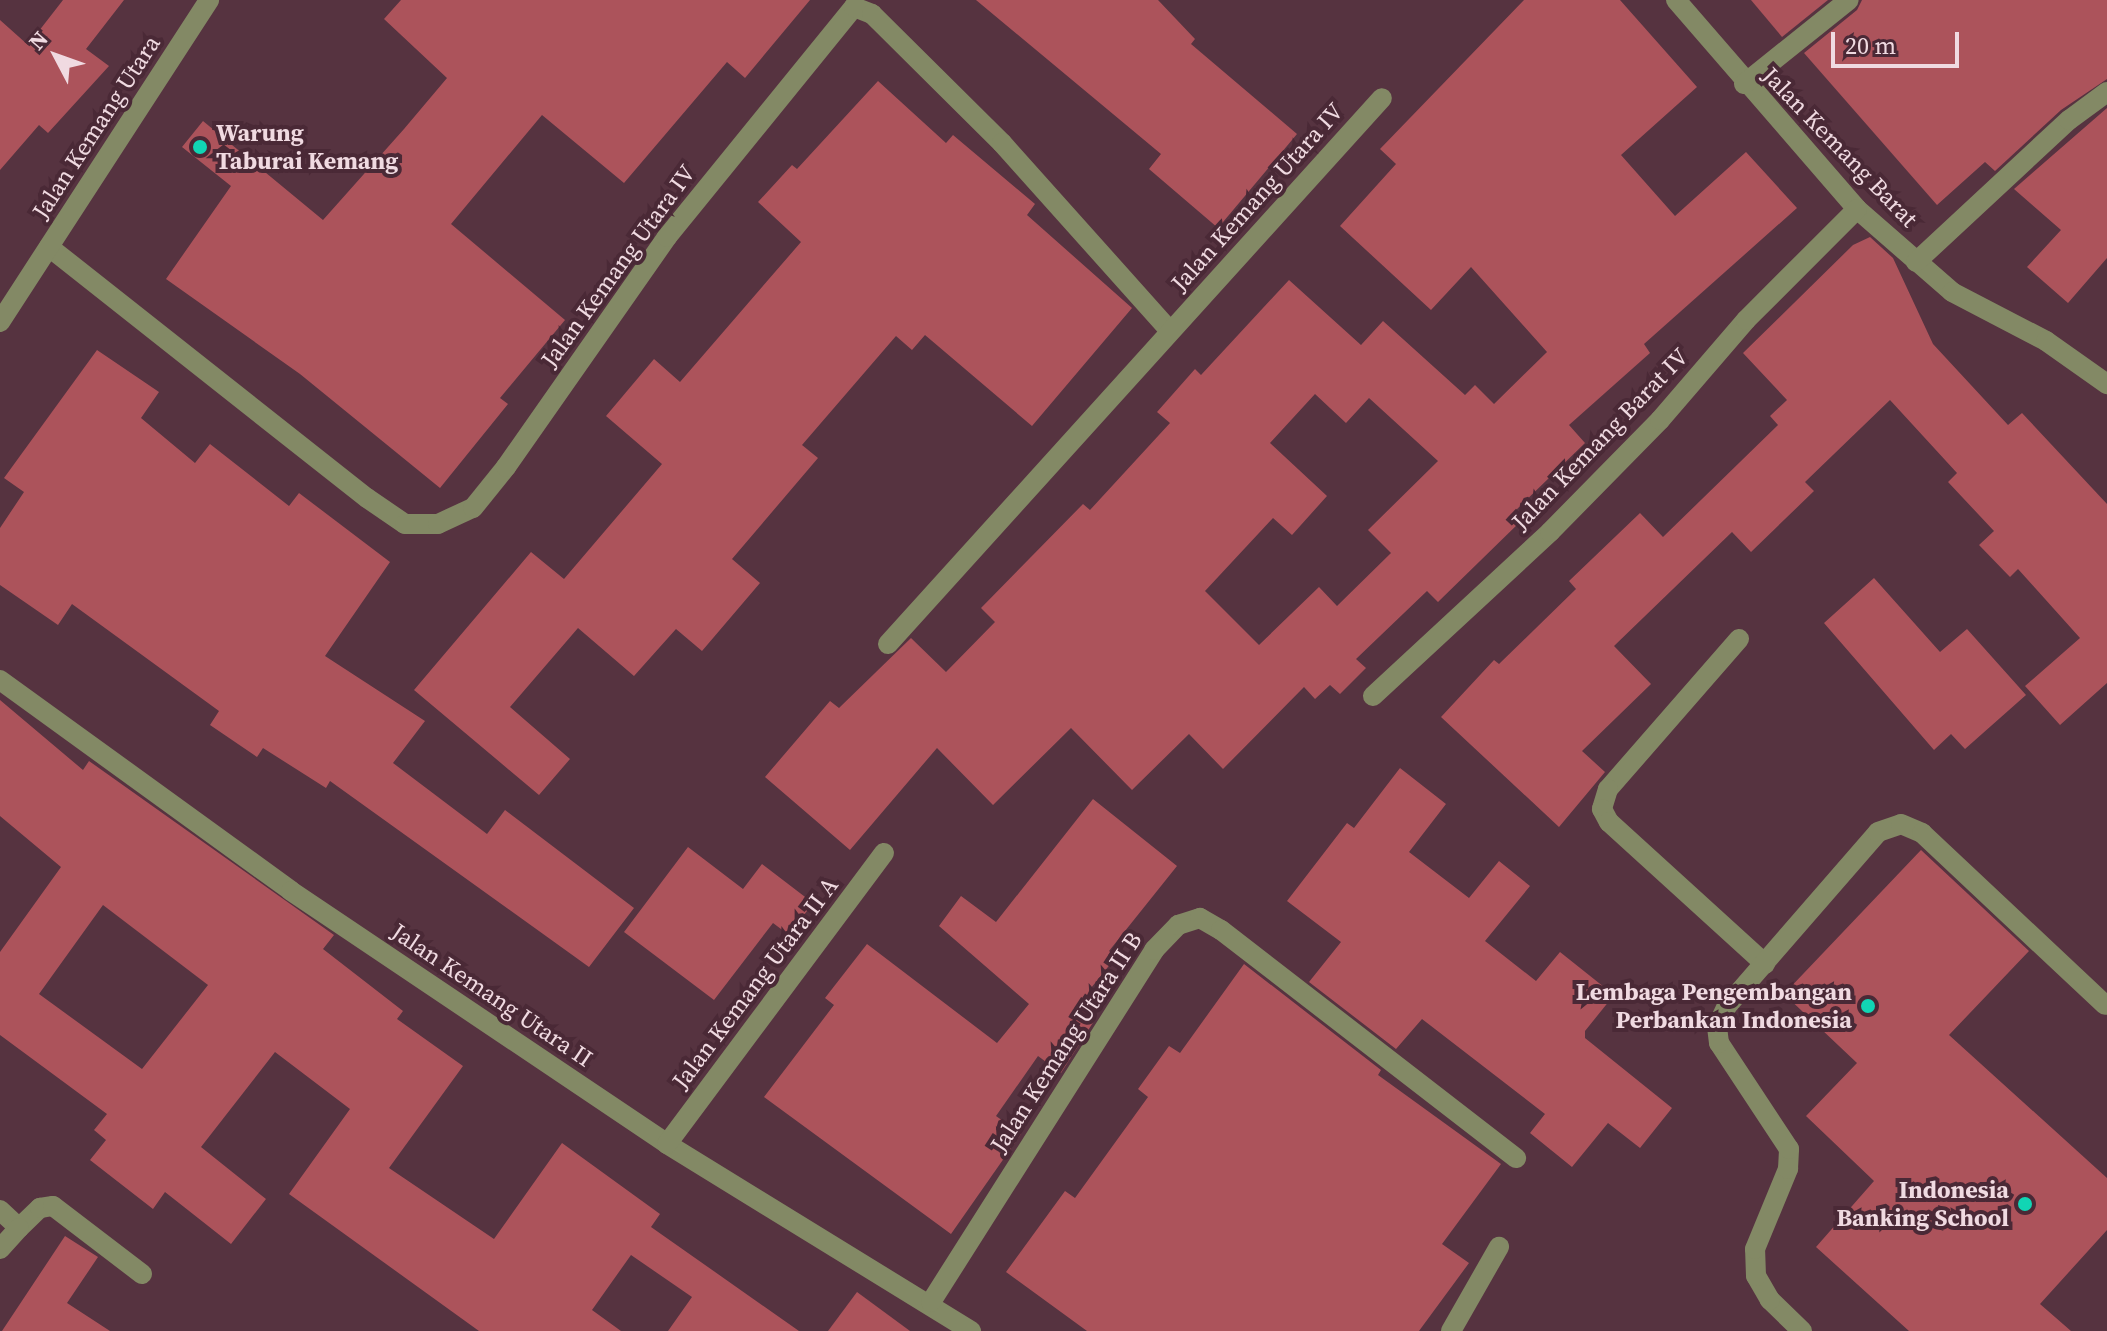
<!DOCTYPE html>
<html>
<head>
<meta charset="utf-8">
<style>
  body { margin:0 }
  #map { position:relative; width:2107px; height:1331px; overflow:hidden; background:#563340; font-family:"Source Serif 4",serif }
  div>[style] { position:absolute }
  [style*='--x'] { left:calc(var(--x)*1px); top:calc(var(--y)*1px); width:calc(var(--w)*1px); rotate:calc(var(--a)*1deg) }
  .building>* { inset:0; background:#ac535b }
  .minor>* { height:20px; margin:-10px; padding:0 10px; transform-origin:10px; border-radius:10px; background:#838965 }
  .dots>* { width:22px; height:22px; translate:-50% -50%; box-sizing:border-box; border:4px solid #4a2936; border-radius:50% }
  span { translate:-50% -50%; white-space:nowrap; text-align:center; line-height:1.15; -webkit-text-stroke:8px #4a2936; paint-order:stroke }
  .street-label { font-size:24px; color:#f0dae1 }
  .poi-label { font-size:24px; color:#f0dae1; font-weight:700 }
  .left { translate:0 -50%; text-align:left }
  .right { translate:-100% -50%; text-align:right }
  .north { position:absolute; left:16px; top:16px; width:80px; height:80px; -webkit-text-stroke:6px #4a2936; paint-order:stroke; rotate:311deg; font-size:22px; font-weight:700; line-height:32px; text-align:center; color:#f0dae1 }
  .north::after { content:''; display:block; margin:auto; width:28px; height:36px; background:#f0dae1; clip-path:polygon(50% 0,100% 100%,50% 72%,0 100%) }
  .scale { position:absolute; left:1831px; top:32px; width:128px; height:36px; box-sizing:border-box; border:4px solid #f0dae1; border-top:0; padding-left:10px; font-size:24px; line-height:28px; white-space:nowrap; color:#f0dae1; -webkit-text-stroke:6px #4a2936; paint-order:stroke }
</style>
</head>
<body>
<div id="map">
  <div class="building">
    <div style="clip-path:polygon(63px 0,124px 0,86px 49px,109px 66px,48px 133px,39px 125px,0 170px,0 20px,28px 45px)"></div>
    <div style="clip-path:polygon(401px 0,810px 0,745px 78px,727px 62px,624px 183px,542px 115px,451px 224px,565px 320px,500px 398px,508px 404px,440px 488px,300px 374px,166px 279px,231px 186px,182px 147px,203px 121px,323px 220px,404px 129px,447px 78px,384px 19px)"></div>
    <div style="clip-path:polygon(976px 0,1158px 0,1195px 39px,1191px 44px,1297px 134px,1218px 228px,1149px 169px,1161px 154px)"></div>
    <div style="clip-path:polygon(evenodd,1524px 0,1620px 0,1697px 87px,1621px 155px,1675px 216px,1746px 152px,1797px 208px,1644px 344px,1650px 353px,1569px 425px,1585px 443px,1513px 513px,1521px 521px,1438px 602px,1427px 591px,1356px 659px,1366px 668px,1340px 694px,1330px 685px,1315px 699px,1304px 687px,1223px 769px,1189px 734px,1132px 790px,1071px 728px,993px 805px,937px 748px,850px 850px,765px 777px,830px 701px,839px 708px,911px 638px,946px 672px,995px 622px,981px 608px,1083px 504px,1090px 510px,1170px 423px,1157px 412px,1195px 369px,1201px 375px,1289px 280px,1361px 345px,1383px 321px,1465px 395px,1475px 385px,1494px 404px,1547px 352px,1471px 267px,1431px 310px,1340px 226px,1396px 164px,1380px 149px,1524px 0,1315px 394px,1346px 423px,1369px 398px,1438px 461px,1368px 530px,1391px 553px,1337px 606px,1319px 587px,1259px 645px,1205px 591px,1273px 518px,1292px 535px,1327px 496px,1270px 443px,1315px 394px)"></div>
    <div style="clip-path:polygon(1751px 0,1828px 0,1782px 37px)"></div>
    <div style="clip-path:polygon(1862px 0,2107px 0,2107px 79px,2061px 110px,1995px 171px,1985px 162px,1937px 205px,1804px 53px,1857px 10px)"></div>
    <div style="clip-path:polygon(878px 81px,946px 143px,953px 135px,1035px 204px,1027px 215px,1132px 308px,1032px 426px,925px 335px,912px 350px,896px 336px,802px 445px,818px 458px,732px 559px,760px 583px,702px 651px,676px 629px,634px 676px,578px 628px,510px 707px,570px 759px,539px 795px,414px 690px,531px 552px,564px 579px,662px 464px,606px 416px,654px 359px,680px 382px,801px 242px,758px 202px,792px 165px,797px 169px)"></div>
    <div style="clip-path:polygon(2107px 108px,2107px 258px,2068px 303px,2027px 267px,2061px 230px,2014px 189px)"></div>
    <div style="clip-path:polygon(1870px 237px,1893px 258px,1933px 344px,2008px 425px,2022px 413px,2107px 504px,2107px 683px,2060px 725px,2025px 686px,2080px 638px,2018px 569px,2010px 577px,1979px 545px,1994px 531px,1948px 482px,1957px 473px,1890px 400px,1805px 482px,1814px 491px,1751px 552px,1732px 532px,1614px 646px,1651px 684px,1582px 751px,1605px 772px,1559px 827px,1441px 717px,1494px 660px,1499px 664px,1576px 589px,1569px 581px,1640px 513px,1663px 537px,1778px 425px,1770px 416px,1787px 400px,1743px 353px,1853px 245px)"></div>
    <div style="clip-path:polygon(97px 350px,159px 392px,141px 418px,195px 463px,210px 444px,289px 506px,299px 493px,390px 562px,325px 656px,425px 721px,393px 763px,487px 834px,505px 810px,634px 908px,589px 967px,330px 781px,326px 788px,263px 748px,257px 757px,210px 725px,219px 711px,72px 604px,58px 625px,0 585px,0 528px,24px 492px,4px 478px)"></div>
    <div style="clip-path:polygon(1874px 578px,1940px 652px,1967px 629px,2026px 695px,1965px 749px,1951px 734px,1934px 750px,1824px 623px)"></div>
    <div style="clip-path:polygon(evenodd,0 700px,83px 770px,89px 761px,334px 935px,323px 949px,403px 1011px,397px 1019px,463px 1066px,389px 1168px,494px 1239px,562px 1143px,660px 1214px,651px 1227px,799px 1331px,668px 1331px,692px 1297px,631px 1255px,592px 1310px,621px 1331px,479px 1331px,289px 1194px,350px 1109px,275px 1052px,201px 1147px,266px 1199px,231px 1244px,165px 1192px,153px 1209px,90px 1160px,106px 1140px,94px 1130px,107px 1114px,0 1035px,0 952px,61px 867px,0 816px,0 700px,103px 905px,208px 985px,142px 1069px,39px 994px,103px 905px)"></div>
    <div style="clip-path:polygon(1400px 768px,1446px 804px,1409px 852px,1469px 898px,1499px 861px,1530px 886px,1485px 941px,1536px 981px,1560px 952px,1614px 995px,1585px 1031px,1585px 1038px,1672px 1108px,1640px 1148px,1608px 1123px,1572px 1167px,1530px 1133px,1545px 1114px,1422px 1019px,1396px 1049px,1309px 982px,1341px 942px,1287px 901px,1347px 823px,1354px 828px)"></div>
    <div style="clip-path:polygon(1093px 799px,1177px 866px,1109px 951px,1116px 957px,1091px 988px,1103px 997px,1088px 1017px,1094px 1021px,1061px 1073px,1038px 1056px,996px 1116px,1021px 1134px,951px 1234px,764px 1097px,834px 1005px,825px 998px,867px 944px,997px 1043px,1029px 1004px,939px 926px,961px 896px,996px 922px)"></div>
    <div style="clip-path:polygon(688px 847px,743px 889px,762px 864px,813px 903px,789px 935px,773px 923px,714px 1000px,624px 932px)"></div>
    <div style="clip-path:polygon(1921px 850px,2029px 951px,1949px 1035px,2107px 1178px,2107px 1230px,2040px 1304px,2071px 1331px,1909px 1331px,1816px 1247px,1874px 1181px,1806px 1116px,1857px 1063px,1784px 994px)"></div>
    <div style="clip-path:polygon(1244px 964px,1381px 1070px,1378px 1075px,1501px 1164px,1442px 1244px,1469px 1263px,1419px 1331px,1087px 1331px,1006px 1272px,1065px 1191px,1075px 1198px,1148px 1097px,1138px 1089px,1169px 1046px,1180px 1053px)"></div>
    <div style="clip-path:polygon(65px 1236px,98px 1257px,67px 1303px,110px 1331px,2px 1331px)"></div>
    <div style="clip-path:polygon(857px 1292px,910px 1331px,828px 1331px)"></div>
  </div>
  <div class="minor">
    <div style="--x:1676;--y:0;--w:276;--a:49.1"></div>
    <div style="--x:1857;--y:209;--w:126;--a:41.1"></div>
    <div style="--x:1952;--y:292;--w:106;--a:27.5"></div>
    <div style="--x:2046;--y:341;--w:75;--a:35.2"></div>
    <div style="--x:1744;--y:84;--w:134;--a:-38.7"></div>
    <div style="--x:49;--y:247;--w:405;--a:38.3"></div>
    <div style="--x:367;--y:498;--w:46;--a:34.4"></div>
    <div style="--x:405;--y:524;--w:33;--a:0"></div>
    <div style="--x:438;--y:524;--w:38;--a:-25"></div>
    <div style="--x:473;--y:508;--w:53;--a:-51.2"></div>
    <div style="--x:506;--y:467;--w:281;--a:-55"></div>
    <div style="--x:667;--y:237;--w:296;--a:-50.9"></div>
    <div style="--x:854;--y:7;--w:19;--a:21"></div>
    <div style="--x:872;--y:14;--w:183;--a:44.8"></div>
    <div style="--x:1002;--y:143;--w:252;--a:48.2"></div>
    <div style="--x:1916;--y:262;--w:209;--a:-42.9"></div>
    <div style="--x:2069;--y:120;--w:47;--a:-36.4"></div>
    <div style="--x:0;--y:322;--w:384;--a:-57"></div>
    <div style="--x:1739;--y:639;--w:199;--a:131.1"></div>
    <div style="--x:1608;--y:789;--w:21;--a:107"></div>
    <div style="--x:1602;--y:809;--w:15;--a:62"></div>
    <div style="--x:1609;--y:822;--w:211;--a:42.3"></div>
    <div style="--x:888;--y:644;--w:736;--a:-47.86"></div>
    <div style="--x:0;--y:680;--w:359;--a:35.9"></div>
    <div style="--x:291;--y:891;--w:453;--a:33.9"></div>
    <div style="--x:667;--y:1144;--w:357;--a:31.6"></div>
    <div style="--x:1373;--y:696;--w:241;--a:-42.8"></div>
    <div style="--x:1550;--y:532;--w:157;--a:-45.5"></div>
    <div style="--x:1660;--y:420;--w:132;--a:-49.3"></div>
    <div style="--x:1746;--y:320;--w:157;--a:-45"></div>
    <div style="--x:667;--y:1144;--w:363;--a:-53.3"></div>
    <div style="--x:0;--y:1210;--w:26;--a:43"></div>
    <div style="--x:19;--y:1228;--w:29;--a:-44"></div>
    <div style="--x:40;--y:1208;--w:13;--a:-9"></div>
    <div style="--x:53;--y:1206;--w:112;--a:37.4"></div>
    <div style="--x:0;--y:1249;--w:28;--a:-48"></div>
    <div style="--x:931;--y:1302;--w:417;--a:-57.6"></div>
    <div style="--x:1154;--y:950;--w:35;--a:-46"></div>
    <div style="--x:1178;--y:925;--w:23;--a:-18"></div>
    <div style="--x:1200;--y:918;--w:24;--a:30"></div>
    <div style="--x:1221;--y:930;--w:373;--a:37.7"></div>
    <div style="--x:1451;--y:1331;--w:97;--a:-60.3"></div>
    <div style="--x:1802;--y:1331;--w:45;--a:-135.9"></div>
    <div style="--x:1770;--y:1300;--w:28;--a:-120"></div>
    <div style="--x:1756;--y:1276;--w:27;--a:-92"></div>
    <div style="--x:1755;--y:1249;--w:87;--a:-67.6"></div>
    <div style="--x:1788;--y:1169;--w:20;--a:-87"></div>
    <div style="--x:1789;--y:1149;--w:127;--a:-123.4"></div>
    <div style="--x:1719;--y:1043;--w:16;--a:-97"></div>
    <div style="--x:1717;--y:1027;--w:23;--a:-65"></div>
    <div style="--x:1727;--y:1006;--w:230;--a:-49"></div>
    <div style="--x:1878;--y:832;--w:24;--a:-19"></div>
    <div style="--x:1901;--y:824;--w:23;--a:23"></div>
    <div style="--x:1922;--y:833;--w:251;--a:43.2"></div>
  </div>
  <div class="dots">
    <div style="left:200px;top:147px;background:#11d5b4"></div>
    <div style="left:1868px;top:1006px;background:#11d5b4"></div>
    <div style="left:2025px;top:1204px;background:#11d5b4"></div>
  </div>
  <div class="street-label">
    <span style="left:96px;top:127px;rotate:-57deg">Jalan Kemang Utara</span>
    <span style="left:1840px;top:147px;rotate:46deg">Jalan Kemang Barat</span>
    <span style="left:1257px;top:197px;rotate:-48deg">Jalan Kemang Utara IV</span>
    <span style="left:618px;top:266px;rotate:-54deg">Jalan Kemang Utara IV</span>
    <span style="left:1600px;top:439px;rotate:-46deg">Jalan Kemang Barat IV</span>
    <span style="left:755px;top:983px;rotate:-53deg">Jalan Kemang Utara II A</span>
    <span style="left:492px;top:995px;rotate:34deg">Jalan Kemang Utara II</span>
    <span style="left:1066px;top:1042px;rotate:-57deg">Jalan Kemang Utara II B</span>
  </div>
  <div class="poi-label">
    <span class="left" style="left:216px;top:147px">Warung<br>Taburai Kemang</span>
    <span class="right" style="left:1852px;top:1006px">Lembaga Pengembangan<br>Perbankan Indonesia</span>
    <span class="right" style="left:2009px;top:1204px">Indonesia<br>Banking School</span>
  </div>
  <div class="north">N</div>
  <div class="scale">20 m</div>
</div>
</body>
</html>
